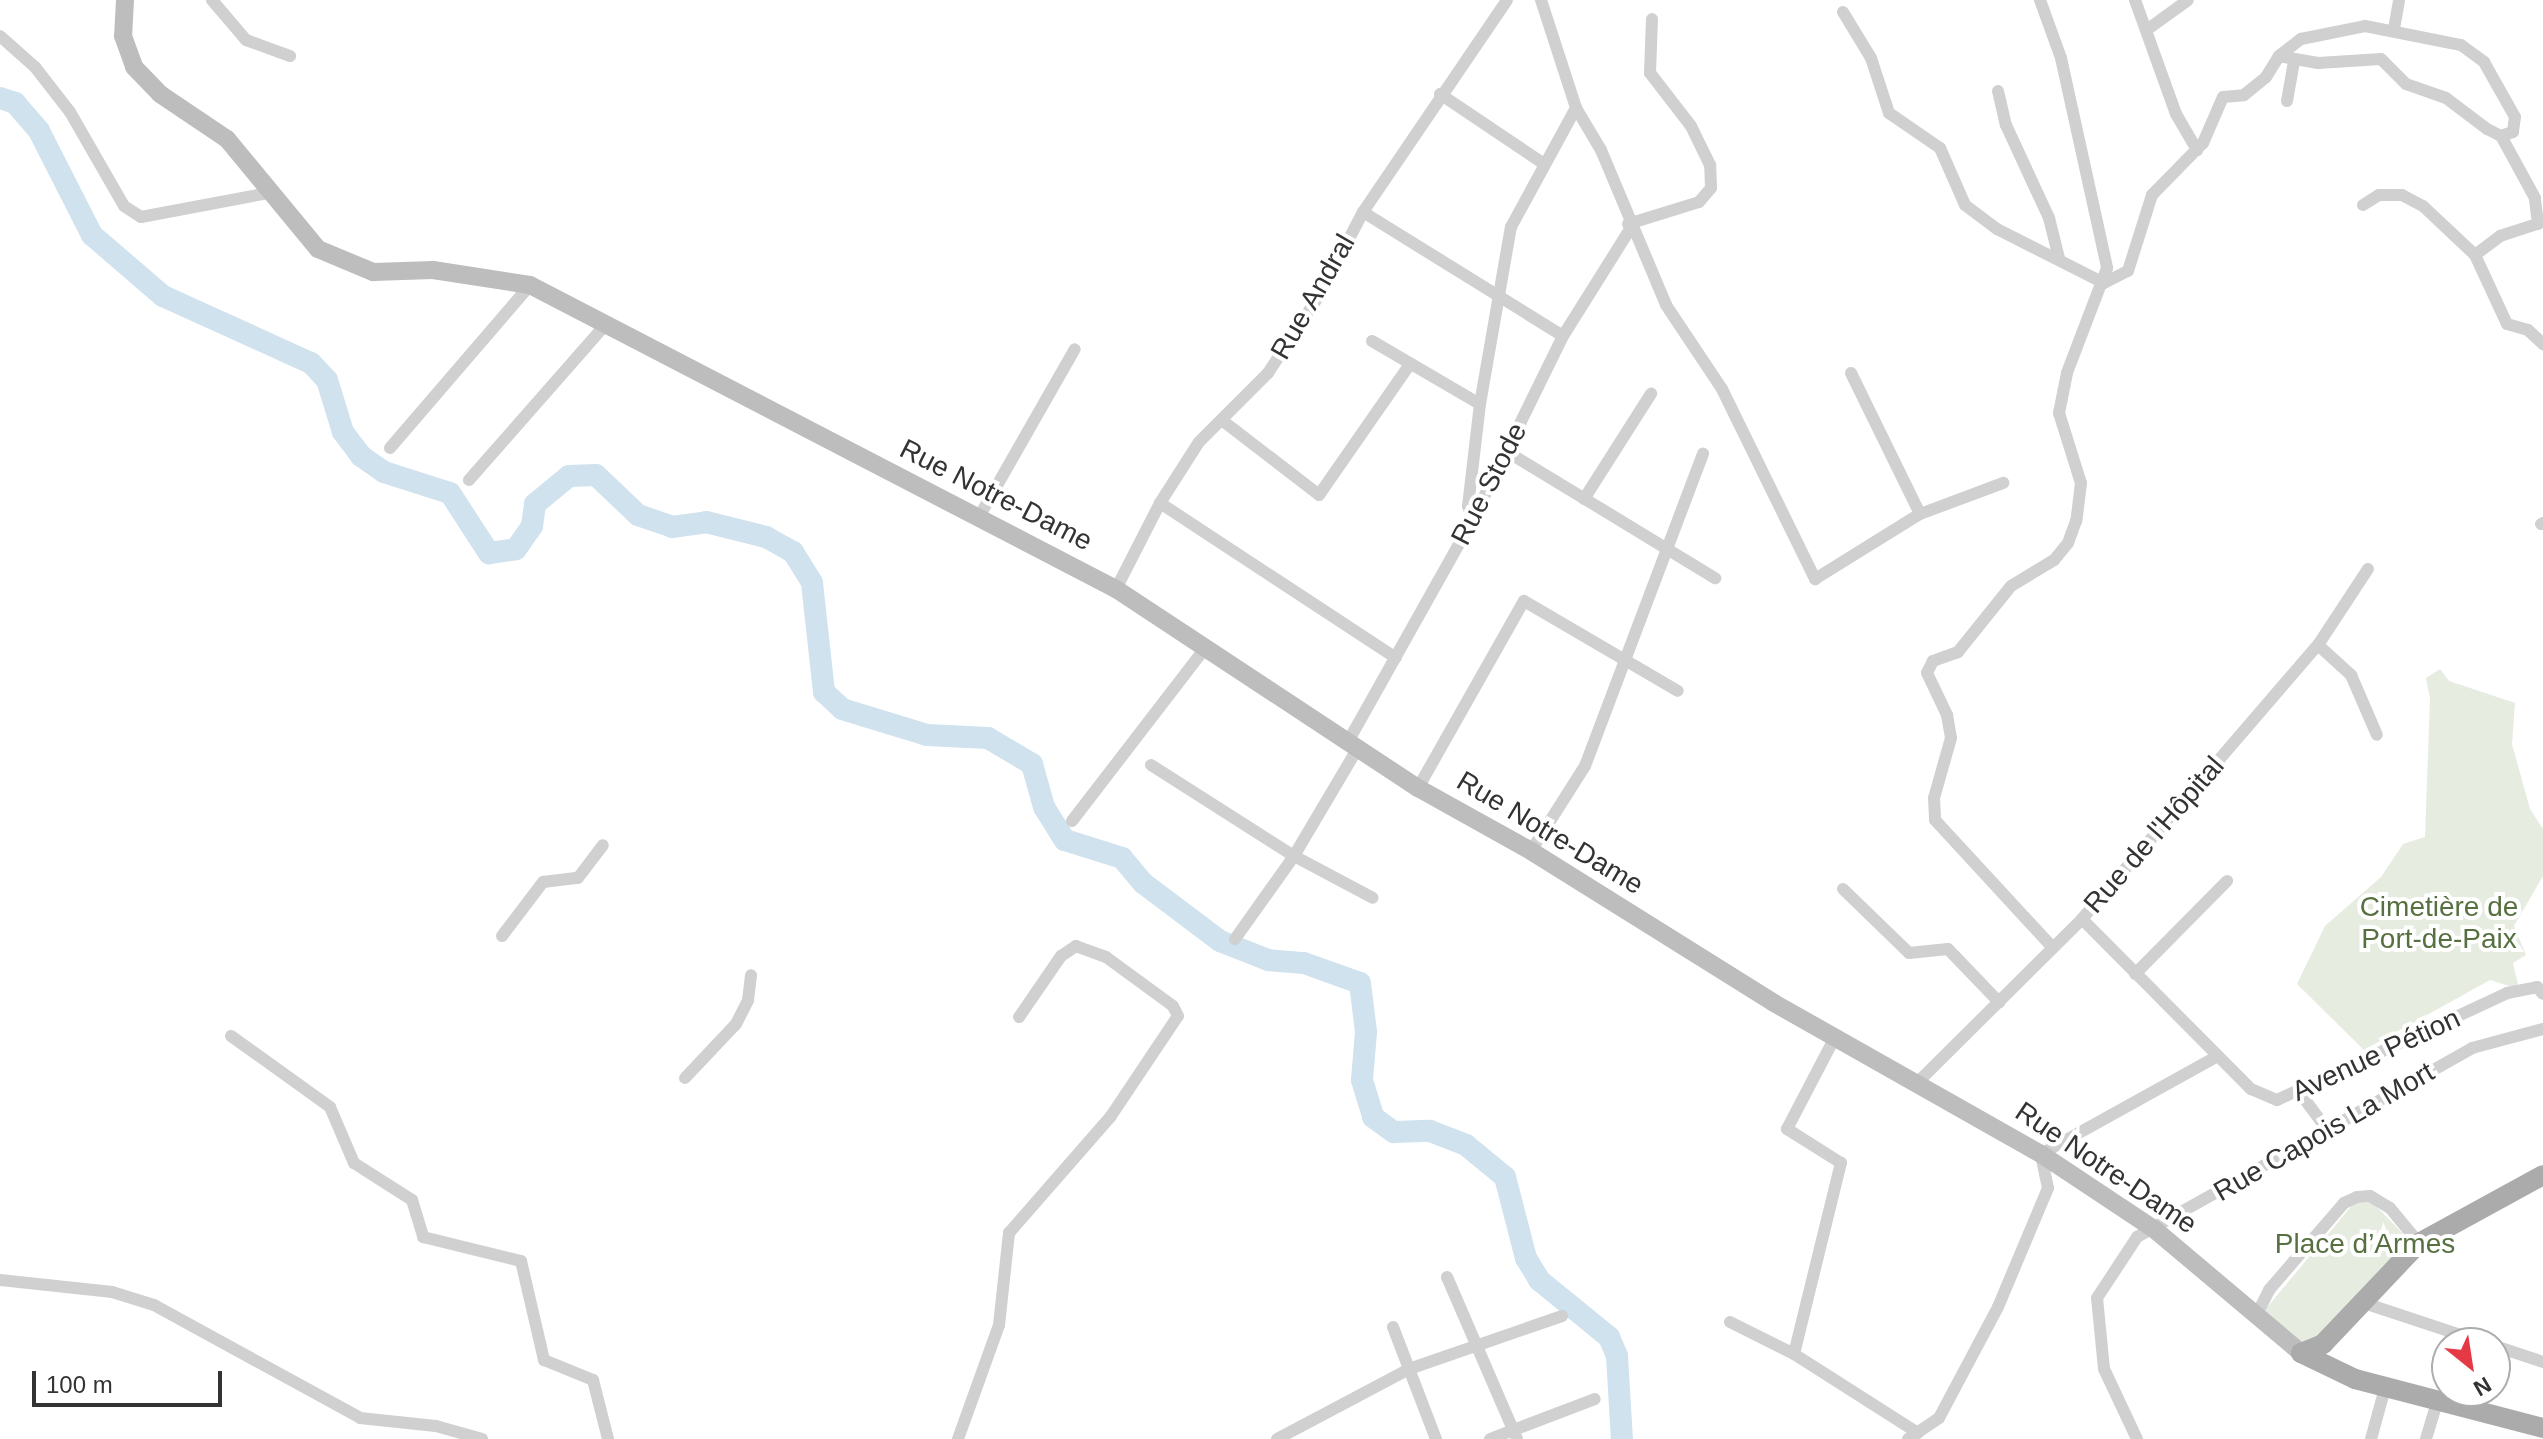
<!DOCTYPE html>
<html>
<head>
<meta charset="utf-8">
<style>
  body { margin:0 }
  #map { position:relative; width:2543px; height:1439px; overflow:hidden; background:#fff; font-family:Helvetica,sans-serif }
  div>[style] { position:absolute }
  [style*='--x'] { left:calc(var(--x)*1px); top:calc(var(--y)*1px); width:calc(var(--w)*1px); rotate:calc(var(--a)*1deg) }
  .green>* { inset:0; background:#e6ecdf }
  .river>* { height:22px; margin:-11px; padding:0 11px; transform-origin:11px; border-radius:11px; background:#cfe2ee }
  .street>* { height:12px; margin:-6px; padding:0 6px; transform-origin:6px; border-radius:6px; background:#d0d0d0 }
  .secondary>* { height:18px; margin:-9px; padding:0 9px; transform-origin:9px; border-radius:9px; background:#bdbdbd }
  .primary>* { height:20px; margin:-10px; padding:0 10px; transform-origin:10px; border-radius:10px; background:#ababab }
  span { translate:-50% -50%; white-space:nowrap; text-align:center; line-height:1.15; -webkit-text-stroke:8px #fff; paint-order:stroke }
  .street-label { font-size:28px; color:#333 }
  .park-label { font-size:28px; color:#56703f }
  .north { position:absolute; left:2431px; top:1327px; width:80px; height:80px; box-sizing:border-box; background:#fff; border:2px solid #adadad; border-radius:50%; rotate:150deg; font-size:22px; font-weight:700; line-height:32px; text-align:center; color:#333 }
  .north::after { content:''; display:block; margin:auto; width:28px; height:36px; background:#e63946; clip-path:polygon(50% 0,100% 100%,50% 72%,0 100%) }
  .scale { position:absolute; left:32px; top:1371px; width:190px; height:36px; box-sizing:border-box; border:4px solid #333; border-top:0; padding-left:10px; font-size:24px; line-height:28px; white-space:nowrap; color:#333; -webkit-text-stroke:6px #fff; paint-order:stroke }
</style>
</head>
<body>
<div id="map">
  <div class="green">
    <div style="clip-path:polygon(2440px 669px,2449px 681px,2515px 703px,2512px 744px,2530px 809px,2543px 829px,2543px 876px,2514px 926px,2526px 955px,2513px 963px,2519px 989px,2490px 980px,2364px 1050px,2297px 984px,2325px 926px,2381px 877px,2403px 844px,2425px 837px,2430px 699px,2426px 678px)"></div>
    <div style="clip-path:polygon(2372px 1202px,2412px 1243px,2321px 1340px,2302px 1348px,2264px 1311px,2354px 1203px)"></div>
  </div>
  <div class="river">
    <div style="--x:0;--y:98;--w:16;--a:18"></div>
    <div style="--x:15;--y:103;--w:37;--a:49"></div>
    <div style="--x:39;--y:131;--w:117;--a:63"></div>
    <div style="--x:92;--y:235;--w:94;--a:40.7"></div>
    <div style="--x:163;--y:296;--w:162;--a:24.4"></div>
    <div style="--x:311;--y:363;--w:23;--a:47"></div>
    <div style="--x:327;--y:380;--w:54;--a:72.9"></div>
    <div style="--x:343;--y:432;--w:30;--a:53"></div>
    <div style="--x:361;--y:456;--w:28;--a:35"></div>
    <div style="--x:384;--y:472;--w:69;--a:17.7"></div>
    <div style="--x:450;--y:493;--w:72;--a:57"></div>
    <div style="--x:489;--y:553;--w:27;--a:-8"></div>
    <div style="--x:516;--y:549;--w:28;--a:-55"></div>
    <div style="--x:532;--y:526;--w:22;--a:-82"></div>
    <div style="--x:535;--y:504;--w:44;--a:-39.5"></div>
    <div style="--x:569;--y:476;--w:27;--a:-2"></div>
    <div style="--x:596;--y:475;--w:58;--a:43.6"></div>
    <div style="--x:638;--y:515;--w:36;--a:19"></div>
    <div style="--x:672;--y:527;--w:34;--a:-8"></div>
    <div style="--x:706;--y:522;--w:62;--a:14"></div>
    <div style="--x:766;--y:537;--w:31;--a:29"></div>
    <div style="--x:793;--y:552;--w:36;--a:58"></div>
    <div style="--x:812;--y:583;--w:110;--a:83.7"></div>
    <div style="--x:824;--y:692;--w:25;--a:43"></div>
    <div style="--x:842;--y:709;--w:89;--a:17"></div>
    <div style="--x:927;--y:735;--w:61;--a:2.8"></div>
    <div style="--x:988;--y:738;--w:51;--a:30.6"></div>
    <div style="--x:1032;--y:764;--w:45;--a:74.4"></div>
    <div style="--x:1044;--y:807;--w:39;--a:58"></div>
    <div style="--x:1065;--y:840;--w:60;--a:17.5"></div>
    <div style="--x:1122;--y:858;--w:33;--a:50"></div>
    <div style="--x:1143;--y:883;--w:96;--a:37"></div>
    <div style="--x:1220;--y:941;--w:52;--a:21.6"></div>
    <div style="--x:1268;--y:960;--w:36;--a:5"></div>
    <div style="--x:1304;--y:963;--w:59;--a:19.7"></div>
    <div style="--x:1360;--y:983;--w:49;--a:83"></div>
    <div style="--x:1366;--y:1032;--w:48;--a:94.8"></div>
    <div style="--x:1362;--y:1080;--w:39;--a:73"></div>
    <div style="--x:1373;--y:1117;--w:26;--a:36"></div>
    <div style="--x:1394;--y:1132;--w:36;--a:-2"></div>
    <div style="--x:1430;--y:1131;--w:39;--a:21"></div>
    <div style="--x:1466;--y:1145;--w:50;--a:39.4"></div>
    <div style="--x:1505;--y:1177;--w:84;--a:75.5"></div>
    <div style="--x:1526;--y:1258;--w:26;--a:59"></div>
    <div style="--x:1539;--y:1280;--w:90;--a:39.2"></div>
    <div style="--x:1609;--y:1337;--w:21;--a:67"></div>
    <div style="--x:1617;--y:1356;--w:83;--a:86.6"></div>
  </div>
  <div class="street">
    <div style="--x:212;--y:0;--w:52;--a:49.6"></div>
    <div style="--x:246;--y:40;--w:47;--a:20"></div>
    <div style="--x:1541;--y:0;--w:114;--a:72"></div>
    <div style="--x:1576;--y:108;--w:49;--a:59.2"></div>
    <div style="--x:1601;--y:150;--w:168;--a:67.2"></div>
    <div style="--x:1666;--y:305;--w:101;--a:56.3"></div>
    <div style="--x:1722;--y:389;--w:212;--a:63.9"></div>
    <div style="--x:1815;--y:579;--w:123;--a:-31.8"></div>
    <div style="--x:1920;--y:514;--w:89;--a:-20.5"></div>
    <div style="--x:2040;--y:0;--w:62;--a:70.1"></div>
    <div style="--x:2061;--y:58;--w:215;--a:77.6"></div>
    <div style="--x:2107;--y:268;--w:112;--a:110.9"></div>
    <div style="--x:2067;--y:373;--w:41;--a:101.3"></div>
    <div style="--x:2059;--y:413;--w:73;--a:72.6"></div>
    <div style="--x:2081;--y:483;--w:38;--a:97"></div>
    <div style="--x:2076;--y:521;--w:23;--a:110"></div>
    <div style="--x:2068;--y:543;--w:22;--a:129"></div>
    <div style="--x:2054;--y:560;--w:50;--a:148.8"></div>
    <div style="--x:2011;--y:586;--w:85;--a:128.8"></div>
    <div style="--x:1958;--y:652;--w:27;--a:160"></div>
    <div style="--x:1933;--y:661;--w:13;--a:117"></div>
    <div style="--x:1927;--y:673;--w:47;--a:64.5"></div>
    <div style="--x:1947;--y:715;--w:23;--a:80"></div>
    <div style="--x:1951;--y:738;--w:62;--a:105.8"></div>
    <div style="--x:1934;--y:798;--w:22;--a:87"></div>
    <div style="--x:1935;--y:820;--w:174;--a:47.3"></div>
    <div style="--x:2135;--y:0;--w:121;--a:70.2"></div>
    <div style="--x:2176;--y:114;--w:42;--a:59.7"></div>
    <div style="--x:1843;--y:12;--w:54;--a:58.7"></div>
    <div style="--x:1871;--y:58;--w:58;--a:71.9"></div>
    <div style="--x:1889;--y:113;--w:62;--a:34.5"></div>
    <div style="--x:1940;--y:148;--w:62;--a:66.3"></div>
    <div style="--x:1965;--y:205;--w:40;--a:37"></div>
    <div style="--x:1997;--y:229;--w:120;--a:26.8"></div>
    <div style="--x:2104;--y:283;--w:27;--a:-27"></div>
    <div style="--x:2128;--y:271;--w:80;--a:-72.5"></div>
    <div style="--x:2152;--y:195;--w:73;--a:-45.6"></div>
    <div style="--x:2203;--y:143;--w:50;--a:-66.5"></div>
    <div style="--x:2223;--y:97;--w:21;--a:-5"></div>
    <div style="--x:2244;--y:95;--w:28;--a:-39"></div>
    <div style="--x:2266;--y:77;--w:25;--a:-58"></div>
    <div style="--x:2279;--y:56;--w:28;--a:-38"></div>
    <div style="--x:2301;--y:39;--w:65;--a:-11.5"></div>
    <div style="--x:2365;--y:26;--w:98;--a:11.2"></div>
    <div style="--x:2461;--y:45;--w:29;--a:36"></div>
    <div style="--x:2484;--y:62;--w:63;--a:60.6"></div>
    <div style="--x:2515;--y:117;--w:15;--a:98"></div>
    <div style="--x:2513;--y:132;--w:13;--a:162"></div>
    <div style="--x:2501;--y:136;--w:16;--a:-153"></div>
    <div style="--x:2487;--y:129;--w:51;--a:-142.9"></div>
    <div style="--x:2446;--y:98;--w:42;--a:-160.7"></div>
    <div style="--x:2406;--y:84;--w:35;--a:-135"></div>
    <div style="--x:2381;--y:59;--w:63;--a:176.4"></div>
    <div style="--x:2318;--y:63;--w:40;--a:-170"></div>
    <div style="--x:2148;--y:29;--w:49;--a:-35.9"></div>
    <div style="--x:2394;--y:29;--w:29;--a:-80"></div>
    <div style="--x:0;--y:36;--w:47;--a:41.5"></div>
    <div style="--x:35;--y:67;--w:57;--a:52.1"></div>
    <div style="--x:70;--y:112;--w:108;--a:60.1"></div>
    <div style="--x:124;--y:206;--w:20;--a:33"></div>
    <div style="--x:141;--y:217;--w:129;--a:-10.7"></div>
    <div style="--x:1998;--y:91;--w:35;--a:77"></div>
    <div style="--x:2006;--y:125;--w:102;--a:65.2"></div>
    <div style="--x:2049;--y:218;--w:41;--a:76"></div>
    <div style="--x:1440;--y:94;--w:125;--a:33.9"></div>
    <div style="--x:2287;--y:101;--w:40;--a:-80"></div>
    <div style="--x:2363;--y:205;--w:19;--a:-32"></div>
    <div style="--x:2379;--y:195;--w:23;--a:0"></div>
    <div style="--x:2402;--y:195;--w:24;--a:28"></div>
    <div style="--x:2423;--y:206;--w:71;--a:43.3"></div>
    <div style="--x:2475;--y:255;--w:76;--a:65.1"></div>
    <div style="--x:2507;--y:324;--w:22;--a:16"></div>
    <div style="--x:2528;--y:330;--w:21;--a:43"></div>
    <div style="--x:1363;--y:212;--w:235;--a:31.8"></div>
    <div style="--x:1628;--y:224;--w:74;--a:-17.2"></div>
    <div style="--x:1699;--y:202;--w:18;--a:-49"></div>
    <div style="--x:1711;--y:188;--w:23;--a:-92"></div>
    <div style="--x:1710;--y:165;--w:43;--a:-116"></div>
    <div style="--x:1691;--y:126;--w:67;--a:-127.7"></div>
    <div style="--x:1650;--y:73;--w:54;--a:-87.9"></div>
    <div style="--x:2475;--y:255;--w:31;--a:-37"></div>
    <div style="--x:2500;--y:236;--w:40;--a:-18"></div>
    <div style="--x:2538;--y:224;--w:26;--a:-97"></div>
    <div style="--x:2535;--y:198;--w:71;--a:-118.7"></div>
    <div style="--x:1372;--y:341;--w:125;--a:30.3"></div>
    <div style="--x:1851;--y:373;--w:157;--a:63.9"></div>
    <div style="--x:1223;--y:421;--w:121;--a:37.6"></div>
    <div style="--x:1319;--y:495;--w:160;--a:-55.2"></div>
    <div style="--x:390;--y:448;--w:215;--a:-49.3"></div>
    <div style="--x:1506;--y:451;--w:245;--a:31.3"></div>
    <div style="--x:469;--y:480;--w:209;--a:-48.7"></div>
    <div style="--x:1584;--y:499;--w:125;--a:-57.5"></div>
    <div style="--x:1160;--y:503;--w:282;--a:33.3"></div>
    <div style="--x:979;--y:517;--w:193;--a:-60.3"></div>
    <div style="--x:1473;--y:519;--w:14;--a:-111"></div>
    <div style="--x:1468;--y:506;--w:103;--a:-83.3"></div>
    <div style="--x:1480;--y:404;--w:180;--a:-80.1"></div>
    <div style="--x:1511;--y:227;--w:136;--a:-61.4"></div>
    <div style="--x:2541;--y:524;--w:2;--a:-27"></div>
    <div style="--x:1116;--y:589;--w:97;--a:-62.9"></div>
    <div style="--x:1160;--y:503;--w:72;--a:-57.4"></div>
    <div style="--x:1199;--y:442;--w:98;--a:-45"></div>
    <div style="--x:1268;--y:373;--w:95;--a:-56.6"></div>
    <div style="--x:1320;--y:294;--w:93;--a:-62.3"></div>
    <div style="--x:1363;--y:212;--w:256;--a:-55.8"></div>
    <div style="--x:2318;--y:645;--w:45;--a:42.3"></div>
    <div style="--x:2351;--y:675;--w:65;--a:66.6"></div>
    <div style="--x:1349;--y:740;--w:253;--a:-60.7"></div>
    <div style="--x:1473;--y:519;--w:204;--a:-63.8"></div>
    <div style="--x:1563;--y:336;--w:126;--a:-57.9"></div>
    <div style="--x:1359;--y:746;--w:128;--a:120.6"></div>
    <div style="--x:1294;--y:856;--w:89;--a:28"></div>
    <div style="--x:1151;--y:765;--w:169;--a:32.5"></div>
    <div style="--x:1294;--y:856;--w:102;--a:125.4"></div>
    <div style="--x:1418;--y:788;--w:215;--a:-60.5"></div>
    <div style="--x:1524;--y:601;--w:178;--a:30.3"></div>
    <div style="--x:1072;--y:821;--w:220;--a:-52.4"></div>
    <div style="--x:1531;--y:851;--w:101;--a:-57.6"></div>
    <div style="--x:1585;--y:766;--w:334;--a:-69.3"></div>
    <div style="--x:1843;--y:889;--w:92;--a:44.1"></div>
    <div style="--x:1909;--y:953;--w:39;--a:-6"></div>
    <div style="--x:1948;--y:949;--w:74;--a:46.1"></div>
    <div style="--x:2082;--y:919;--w:240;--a:45.2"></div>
    <div style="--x:2251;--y:1089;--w:28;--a:23"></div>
    <div style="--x:2277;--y:1100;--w:254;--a:-24.9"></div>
    <div style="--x:2507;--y:993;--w:31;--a:-11"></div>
    <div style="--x:2537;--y:987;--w:9;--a:49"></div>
    <div style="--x:502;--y:936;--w:68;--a:-52.8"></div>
    <div style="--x:543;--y:882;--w:35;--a:-7"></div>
    <div style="--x:578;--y:878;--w:41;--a:-52.9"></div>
    <div style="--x:2135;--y:974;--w:131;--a:-45.3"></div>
    <div style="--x:231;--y:1036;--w:122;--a:35.6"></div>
    <div style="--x:330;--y:1107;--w:61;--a:66.8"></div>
    <div style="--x:354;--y:1163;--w:69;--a:32.5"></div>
    <div style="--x:412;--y:1200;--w:39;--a:73"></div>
    <div style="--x:423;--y:1237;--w:101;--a:13.8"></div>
    <div style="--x:521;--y:1261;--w:102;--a:76.9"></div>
    <div style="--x:544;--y:1360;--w:53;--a:22.2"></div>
    <div style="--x:593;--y:1380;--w:61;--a:75.7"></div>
    <div style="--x:685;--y:1078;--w:74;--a:-46.6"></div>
    <div style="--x:736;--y:1024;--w:27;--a:-63"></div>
    <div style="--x:748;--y:1000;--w:25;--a:-83"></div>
    <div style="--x:1918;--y:1082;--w:231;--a:-44.8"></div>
    <div style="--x:2082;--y:919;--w:362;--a:-49.3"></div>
    <div style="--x:2318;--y:645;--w:91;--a:-56.7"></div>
    <div style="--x:2300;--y:1093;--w:44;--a:53.4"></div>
    <div style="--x:1447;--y:1277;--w:176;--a:66.6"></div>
    <div style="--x:0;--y:1280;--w:113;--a:6.1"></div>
    <div style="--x:112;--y:1292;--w:44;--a:17.2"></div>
    <div style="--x:154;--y:1305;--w:235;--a:28.7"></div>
    <div style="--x:360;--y:1418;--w:76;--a:6"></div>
    <div style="--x:436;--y:1426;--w:48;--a:15.8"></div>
    <div style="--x:2364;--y:1303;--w:127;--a:18.3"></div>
    <div style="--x:2258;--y:1312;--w:25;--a:-63"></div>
    <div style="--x:2269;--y:1290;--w:115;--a:-49.2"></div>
    <div style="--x:2344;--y:1203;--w:14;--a:-25"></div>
    <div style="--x:2357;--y:1197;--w:13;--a:-4"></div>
    <div style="--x:2370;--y:1196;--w:23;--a:31"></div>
    <div style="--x:2390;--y:1208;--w:45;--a:50.4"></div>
    <div style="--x:1730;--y:1322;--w:72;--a:26.6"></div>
    <div style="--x:1794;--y:1354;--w:147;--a:32.5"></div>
    <div style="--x:1393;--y:1327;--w:120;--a:69"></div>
    <div style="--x:2495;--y:1346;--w:51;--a:18.4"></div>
    <div style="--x:1794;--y:1354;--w:197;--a:-76.2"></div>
    <div style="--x:1841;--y:1163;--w:64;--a:-147.8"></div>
    <div style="--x:1787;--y:1129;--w:104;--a:-62.4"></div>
    <div style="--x:958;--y:1439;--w:121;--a:-70.2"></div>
    <div style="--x:999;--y:1325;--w:93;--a:-83.8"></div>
    <div style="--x:1009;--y:1233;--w:155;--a:-48.9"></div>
    <div style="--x:1111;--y:1116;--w:120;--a:-56.2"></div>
    <div style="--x:1178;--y:1016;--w:11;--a:-117"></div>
    <div style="--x:1173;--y:1006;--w:83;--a:-143.8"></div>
    <div style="--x:1106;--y:957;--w:32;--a:-160"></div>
    <div style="--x:1076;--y:946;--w:18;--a:146"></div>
    <div style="--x:1061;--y:956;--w:74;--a:124.5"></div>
    <div style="--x:1277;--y:1439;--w:149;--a:-27.9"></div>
    <div style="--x:1409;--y:1369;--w:162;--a:-19.1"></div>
    <div style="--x:1490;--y:1439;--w:112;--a:-20.9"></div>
    <div style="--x:1908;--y:1439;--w:37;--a:-34"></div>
    <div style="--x:1939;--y:1418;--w:126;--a:-62"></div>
    <div style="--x:1998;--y:1307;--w:129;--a:-67.2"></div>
    <div style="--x:2048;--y:1188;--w:35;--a:-102"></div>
    <div style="--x:2041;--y:1154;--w:200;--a:-29"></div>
    <div style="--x:2137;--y:1439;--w:77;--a:-115.2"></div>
    <div style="--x:2104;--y:1369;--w:71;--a:-95.6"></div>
    <div style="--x:2097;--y:1298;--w:73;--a:-56.7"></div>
    <div style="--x:2137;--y:1237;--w:385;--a:-29.4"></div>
    <div style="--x:2472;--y:1048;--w:73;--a:-15"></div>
    <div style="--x:2371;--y:1439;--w:53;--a:-74.6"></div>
    <div style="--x:2426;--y:1439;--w:42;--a:-73.3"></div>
  </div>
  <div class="secondary">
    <div style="--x:125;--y:0;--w:36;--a:93"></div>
    <div style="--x:123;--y:36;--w:33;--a:70"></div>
    <div style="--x:134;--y:67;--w:37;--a:46"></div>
    <div style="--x:160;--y:94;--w:81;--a:33.9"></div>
    <div style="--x:227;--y:139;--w:143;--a:50.4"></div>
    <div style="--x:318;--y:249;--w:60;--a:22.7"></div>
    <div style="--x:373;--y:272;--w:60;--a:-1.9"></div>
    <div style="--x:433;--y:270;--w:98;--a:8.8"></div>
    <div style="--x:530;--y:285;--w:660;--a:27.42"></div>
    <div style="--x:1116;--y:589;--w:362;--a:33.4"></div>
    <div style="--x:1418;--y:788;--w:129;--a:29.1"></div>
    <div style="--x:1531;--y:851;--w:287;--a:32"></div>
    <div style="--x:1774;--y:1003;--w:307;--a:29.5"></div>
    <div style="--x:2041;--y:1154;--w:136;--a:33.6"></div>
    <div style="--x:2154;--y:1229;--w:192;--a:40.1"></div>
  </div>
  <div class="primary">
    <div style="--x:2301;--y:1353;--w:24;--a:-22"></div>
    <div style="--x:2323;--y:1344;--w:139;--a:-46.5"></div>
    <div style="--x:2419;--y:1243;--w:141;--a:-28.7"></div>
    <div style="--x:2301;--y:1353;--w:60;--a:25.7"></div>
    <div style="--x:2355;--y:1379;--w:194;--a:14.6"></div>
  </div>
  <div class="street-label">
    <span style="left:1313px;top:297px;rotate:-60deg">Rue Andral</span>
    <span style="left:1489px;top:484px;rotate:-63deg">Rue Stode</span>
    <span style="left:996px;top:495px;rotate:27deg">Rue Notre-Dame</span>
    <span style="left:1550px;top:833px;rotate:31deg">Rue Notre-Dame</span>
    <span style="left:2154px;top:835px;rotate:-49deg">Rue de l'Hôpital</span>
    <span style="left:2376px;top:1055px;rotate:-25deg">Avenue Pétion</span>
    <span style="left:2324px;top:1132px;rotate:-30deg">Rue Capois La Mort</span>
    <span style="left:2106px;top:1168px;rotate:34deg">Rue Notre-Dame</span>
  </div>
  <div class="park-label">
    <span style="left:2439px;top:923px">Cimetière de<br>Port-de-Paix</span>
    <span style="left:2365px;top:1244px">Place d’Armes</span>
  </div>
  <div class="north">N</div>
  <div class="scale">100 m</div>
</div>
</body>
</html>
